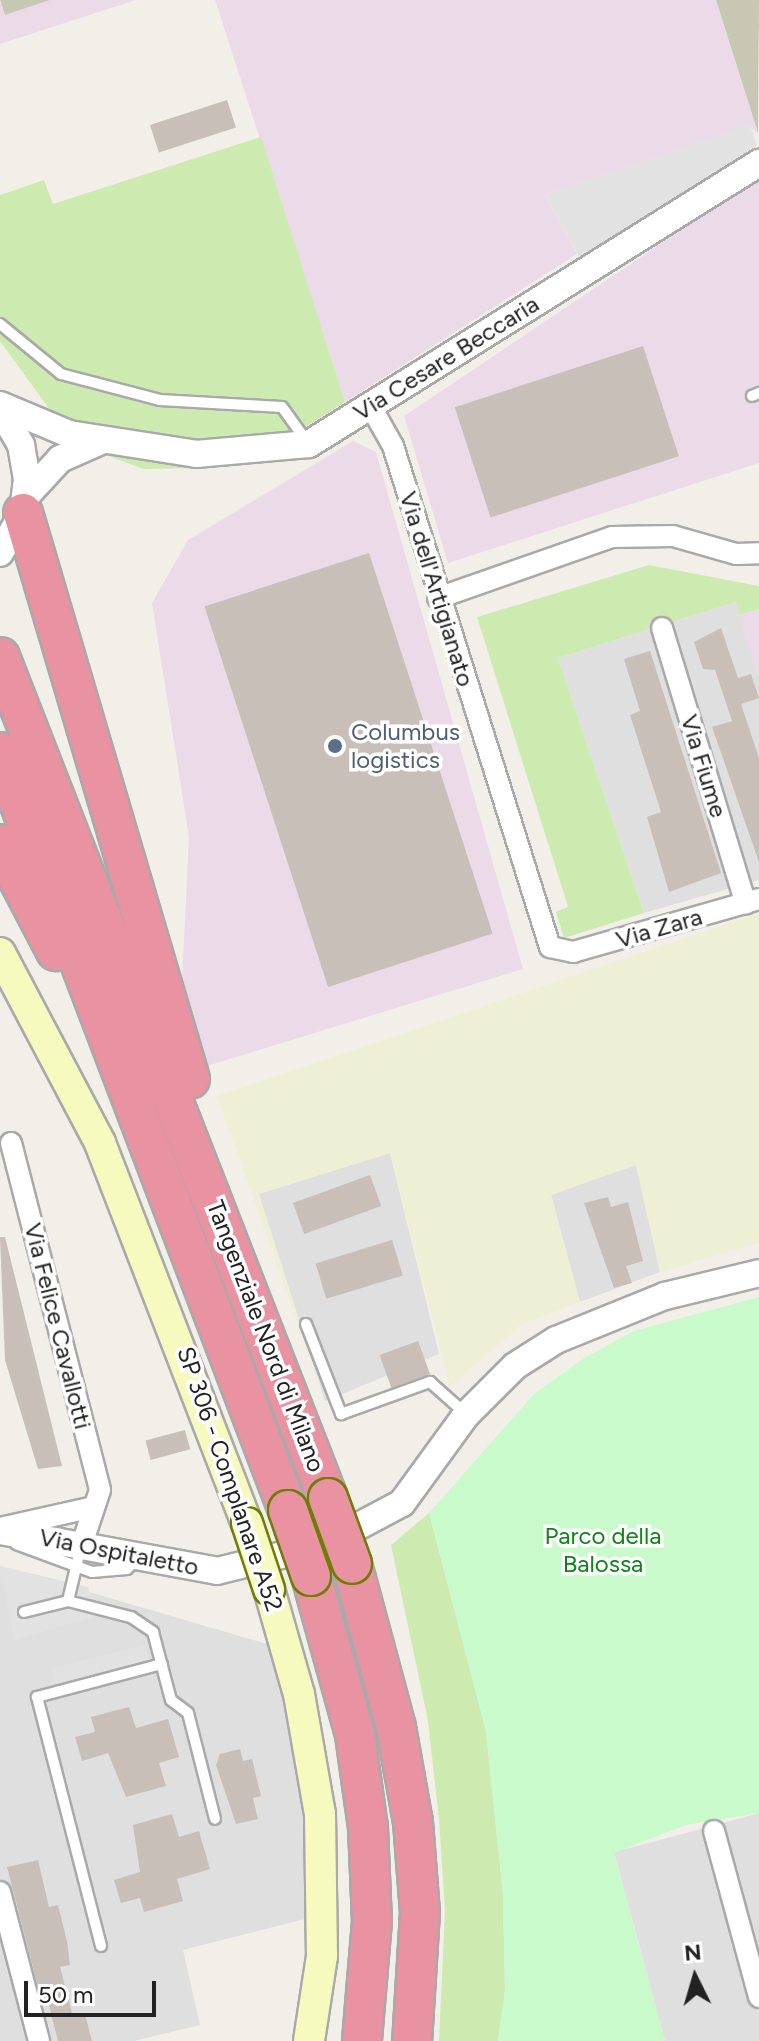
<!DOCTYPE html>
<html>
<head>
<meta charset="utf-8">
<style>
  body { margin:0 }
  #map { position:relative; width:759px; height:2041px; overflow:hidden; background:#f2efe9; font-family:Figtree,sans-serif }
  div>[style] { position:absolute }
  [style*='--x'] { left:calc(var(--x)*1px); top:calc(var(--y)*1px); width:calc(var(--w)*1px); rotate:calc(var(--a)*1deg) }
  .residential>* { inset:0; background:#e0dfdf }
  .industrial>* { inset:0; background:#ebdbe8 }
  .construction>* { inset:0; background:#c7c7b4 }
  .farmland>* { inset:0; background:#eef0d5 }
  .grass>* { inset:0; background:#cdebb0 }
  .park>* { inset:0; background:#c8facc }
  .parking>* { inset:0; background:#e2e2e2; transform-origin:0 0 }
  .building>* { inset:0; background:#c7bfb8; transform-origin:0 0 }
  .roads { filter:drop-shadow(2px 0 #a9a9a9) drop-shadow(-2px 0 #a9a9a9) drop-shadow(0 2px #a9a9a9) drop-shadow(0 -2px #a9a9a9) }
  .service>* { height:10px; margin:-5px; padding:0 5px; transform-origin:5px; border-radius:5px; background:#fff }
  .minor>* { height:20px; margin:-10px; padding:0 10px; transform-origin:10px; border-radius:10px; background:#fff }
  .tertiary>* { height:26px; margin:-13px; padding:0 13px; transform-origin:13px; border-radius:13px; background:#fff }
  .secondary>* { height:30px; margin:-15px; padding:0 15px; transform-origin:15px; border-radius:15px; background:#f7fabf }
  .motorway>* { height:38px; margin:-19px; padding:0 19px; transform-origin:19px; border-radius:19px; background:#e892a2 }
  .bridges { filter:drop-shadow(2px 0 #707d05) drop-shadow(-2px 0 #707d05) drop-shadow(0 2px #707d05) drop-shadow(0 -2px #707d05) }
  .secondary-bridge>* { height:30px; margin:-15px; padding:0 15px; transform-origin:15px; border-radius:15px; background:#f7fabf }
  .motorway-bridge>* { height:38px; margin:-19px; padding:0 19px; transform-origin:19px; border-radius:19px; background:#e892a2 }
  .dots>* { width:22px; height:22px; translate:-50% -50%; box-sizing:border-box; border:4px solid #fff; border-radius:50% }
  span { translate:-50% -50%; white-space:nowrap; text-align:center; line-height:1.15; -webkit-text-stroke:7px #fff; paint-order:stroke }
  .street-label { font-size:24px; color:#222 }
  .service-label { font-size:24px; color:#4e5e75 }
  .left { translate:0 -50%; text-align:left }
  .park-label { font-size:24px; color:#0c8416 }
  .north { position:absolute; left:655px; top:1937px; width:80px; height:80px; -webkit-text-stroke:6px #fff; paint-order:stroke; rotate:355deg; font-size:22px; font-weight:700; line-height:32px; text-align:center; color:#222 }
  .north::after { content:''; display:block; margin:auto; width:28px; height:36px; background:#222; clip-path:polygon(50% 0,100% 100%,50% 72%,0 100%) }
  .scale { position:absolute; left:24px; top:1981px; width:132px; height:36px; box-sizing:border-box; border:4px solid #222; border-top:0; padding-left:10px; font-size:24px; line-height:28px; white-space:nowrap; color:#222; -webkit-text-stroke:6px #fff; paint-order:stroke }
</style>
</head>
<body>
<div id="map">
  <div class="residential">
    <div style="clip-path:polygon(736px 602px,759px 677px,759px 880px,644px 913px,558px 658px)"></div>
    <div style="clip-path:polygon(390px 1153px,439px 1354px,325px 1401px,258px 1194px)"></div>
    <div style="clip-path:polygon(636px 1164px,660px 1272px,580px 1302px,551px 1195px)"></div>
    <div style="clip-path:polygon(0 1566px,295px 1652px,332px 1912px,183px 1950px,200px 2025px,134px 2041px,0 2041px)"></div>
    <div style="clip-path:polygon(759px 1813px,759px 1967px,720px 1824px)"></div>
    <div style="clip-path:polygon(705px 1828px,759px 2015px,759px 2041px,665px 2041px,614px 1852px)"></div>
  </div>
  <div class="industrial">
    <div style="clip-path:polygon(50px 0,136px 0,0 44px,0 2px,5px 15px)"></div>
    <div style="clip-path:polygon(215px 0,716px 0,758px 134px,749px 126px,545px 195px,577px 254px,345px 402px)"></div>
    <div style="clip-path:polygon(759px 178px,759px 463px,448px 563px,404px 416px)"></div>
    <div style="clip-path:polygon(353px 441px,376px 452px,523px 969px,207px 1066px,182px 981px,189px 837px,152px 603px,188px 540px)"></div>
    <div style="clip-path:polygon(759px 609px,759px 677px,739px 615px)"></div>
  </div>
  <div class="construction">
    <div style="clip-path:polygon(0 0,50px 0,5px 15px)"></div>
    <div style="clip-path:polygon(716px 0,759px 0,758px 134px,758px 133px)"></div>
  </div>
  <div class="farmland">
    <div style="clip-path:polygon(759px 913px,759px 1243px,660px 1272px,636px 1165px,551px 1195px,580px 1302px,522px 1324px,450px 1387px,390px 1153px,259px 1194px,325px 1401px,217px 1096px)"></div>
  </div>
  <div class="grass">
    <div style="clip-path:polygon(261px 137px,345px 402px,275px 446px,203px 468px,143px 469px,74px 443px,0 341px,0 195px,44px 180px,53px 204px)"></div>
    <div style="clip-path:polygon(649px 565px,759px 586px,759px 609px,739px 615px,736px 602px,558px 658px,644px 913px,564px 938px,556px 912px,568px 907px,477px 617px)"></div>
    <div style="clip-path:polygon(429px 1513px,486px 1731px,503px 1894px,505px 1991px,498px 2041px,439px 2041px,445px 1911px,439px 1819px,428px 1721px,391px 1545px)"></div>
  </div>
  <div class="park">
    <div style="clip-path:polygon(759px 1297px,759px 1813px,686px 1825px,614px 1853px,665px 2041px,498px 2041px,505px 1991px,503px 1894px,486px 1731px,429px 1513px,535px 1393px,586px 1357px,634px 1331px)"></div>
  </div>
  <div class="parking">
    <div style="clip-path:polygon(750px 125px,757px 145px,580px 259px,545px 195px)"></div>
    <div style="clip-path:polygon(0 1566px,88px 1587px,97px 1616px,14px 1640px)"></div>
    <div style="left:145px;top:1645px;width:16px;height:97px;rotate:76deg"></div>
  </div>
  <div class="building">
    <div style="left:227px;top:100px;width:29px;height:81px;rotate:72deg"></div>
    <div style="left:643px;top:346px;width:116px;height:198px;rotate:72deg"></div>
    <div style="left:369px;top:553px;width:400px;height:173px;rotate:72deg"></div>
    <div style="clip-path:polygon(721px 628px,738px 678px,751px 674px,759px 698px,741px 704px,759px 758px,759px 862px,712px 727px,732px 721px,715px 670px,703px 669px,694px 642px)"></div>
    <div style="clip-path:polygon(650px 651px,721px 873px,669px 892px,647px 817px,661px 812px,630px 715px,640px 711px,624px 659px)"></div>
    <div style="left:370px;top:1175px;width:33px;height:82px;rotate:70deg"></div>
    <div style="clip-path:polygon(608px 1197px,611px 1207px,628px 1202px,643px 1261px,626px 1266px,632px 1283px,614px 1288px,584px 1203px)"></div>
    <div style="clip-path:polygon(0 1237px,5px 1237px,62px 1466px,38px 1469px,5px 1360px)"></div>
    <div style="left:392px;top:1240px;width:37px;height:80px;rotate:73deg"></div>
    <div style="left:418px;top:1341px;width:35px;height:41px;rotate:70deg"></div>
    <div style="left:185px;top:1430px;width:20px;height:41px;rotate:75deg"></div>
    <div style="clip-path:polygon(129px 1707px,136px 1728px,168px 1719px,179px 1757px,159px 1763px,166px 1786px,126px 1797px,108px 1753px,82px 1761px,75px 1737px,95px 1732px,91px 1717px)"></div>
    <div style="clip-path:polygon(240px 1749px,243px 1761px,252px 1759px,261px 1796px,253px 1798px,258px 1819px,236px 1824px,216px 1765px,220px 1754px)"></div>
    <div style="clip-path:polygon(172px 1814px,179px 1837px,199px 1831px,210px 1869px,177px 1879px,183px 1901px,144px 1912px,140px 1898px,121px 1903px,114px 1880px,140px 1872px,133px 1825px)"></div>
    <div style="clip-path:polygon(38px 1860px,49px 1907px,58px 1905px,67px 1941px,70px 1965px,60px 1967px,73px 2017px,85px 2014px,92px 2041px,58px 2041px,48px 2001px,42px 2002px,7px 1867px)"></div>
  </div>
  <div class="roads">
    <div class="service">
      <div style="--x:0;--y:324;--w:79;--a:39.3"></div>
      <div style="--x:61;--y:374;--w:102;--a:14.7"></div>
      <div style="--x:160;--y:400;--w:122;--a:3.3"></div>
      <div style="--x:282;--y:407;--w:44;--a:54.2"></div>
      <div style="--x:752;--y:396;--w:8;--a:-23"></div>
      <div style="--x:306;--y:1324;--w:97;--a:68.7"></div>
      <div style="--x:341;--y:1414;--w:95;--a:-19.8"></div>
      <div style="--x:430;--y:1382;--w:47;--a:41.5"></div>
      <div style="--x:16;--y:1544;--w:81;--a:20.2"></div>
      <div style="--x:92;--y:1572;--w:35;--a:-5"></div>
      <div style="--x:127;--y:1569;--w:16;--a:-45"></div>
      <div style="--x:68;--y:1601;--w:65;--a:14.3"></div>
      <div style="--x:131;--y:1617;--w:27;--a:34"></div>
      <div style="--x:153;--y:1632;--w:70;--a:75.2"></div>
      <div style="--x:171;--y:1700;--w:21;--a:37"></div>
      <div style="--x:188;--y:1713;--w:109;--a:75.7"></div>
      <div style="--x:24;--y:1612;--w:45;--a:-14"></div>
      <div style="--x:68;--y:1601;--w:57;--a:-76.7"></div>
      <div style="--x:101;--y:1946;--w:257;--a:-104.4"></div>
      <div style="--x:37;--y:1697;--w:129;--a:-14.8"></div>
    </div>
    <div class="minor">
      <div style="--x:371;--y:407;--w:45;--a:60.6"></div>
      <div style="--x:393;--y:446;--w:525;--a:72.6"></div>
      <div style="--x:550;--y:947;--w:24;--a:12"></div>
      <div style="--x:573;--y:952;--w:193;--a:-15.9"></div>
      <div style="--x:438;--y:598;--w:184;--a:-19.3"></div>
      <div style="--x:612;--y:537;--w:61;--a:-0.9"></div>
      <div style="--x:673;--y:536;--w:66;--a:15.9"></div>
      <div style="--x:736;--y:554;--w:23;--a:-2"></div>
      <div style="--x:662;--y:628;--w:288;--a:73.1"></div>
      <div style="--x:11;--y:1143;--w:358;--a:75.6"></div>
      <div style="--x:100;--y:1490;--w:57;--a:108.4"></div>
      <div style="--x:0;--y:1528;--w:96;--a:-12.6"></div>
      <div style="--x:714;--y:1831;--w:172;--a:74.8"></div>
      <div style="--x:0;--y:1892;--w:154;--a:75.3"></div>
    </div>
    <div class="tertiary">
      <div style="--x:0;--y:405;--w:75;--a:22.8"></div>
      <div style="--x:69;--y:434;--w:129;--a:8.9"></div>
      <div style="--x:196;--y:454;--w:113;--a:-5.1"></div>
      <div style="--x:309;--y:444;--w:531;--a:-31.98"></div>
      <div style="--x:0;--y:409;--w:42;--a:59.7"></div>
      <div style="--x:21;--y:445;--w:35;--a:80"></div>
      <div style="--x:27;--y:479;--w:34;--a:97"></div>
      <div style="--x:23;--y:513;--w:46;--a:119.9"></div>
      <div style="--x:26;--y:496;--w:50;--a:-47.4"></div>
      <div style="--x:60;--y:459;--w:45;--a:-23.7"></div>
      <div style="--x:0;--y:1531;--w:221;--a:10.4"></div>
      <div style="--x:217;--y:1571;--w:109;--a:-13.8"></div>
      <div style="--x:323;--y:1545;--w:89;--a:-28"></div>
      <div style="--x:402;--y:1503;--w:109;--a:-54"></div>
      <div style="--x:466;--y:1415;--w:69;--a:-45"></div>
      <div style="--x:515;--y:1366;--w:49;--a:-32.4"></div>
      <div style="--x:556;--y:1340;--w:118;--a:-22"></div>
      <div style="--x:665;--y:1296;--w:97;--a:-13.7"></div>
    </div>
    <div class="secondary">
      <div style="--x:0;--y:953;--w:215;--a:62.2"></div>
      <div style="--x:100;--y:1143;--w:407;--a:68.9"></div>
      <div style="--x:269;--y:1589;--w:109;--a:74.1"></div>
      <div style="--x:299;--y:1694;--w:122;--a:80.1"></div>
      <div style="--x:320;--y:1814;--w:142;--a:89.2"></div>
      <div style="--x:322;--y:1956;--w:86;--a:98.7"></div>
    </div>
    <div class="motorway">
      <div style="--x:23;--y:513;--w:590;--a:73.56"></div>
      <div style="--x:0;--y:657;--w:903;--a:68.69"></div>
      <div style="--x:0;--y:752;--w:811;--a:69.2"></div>
      <div style="--x:0;--y:844;--w:121;--a:62.4"></div>
      <div style="--x:352;--y:1564;--w:169;--a:74.9"></div>
      <div style="--x:396;--y:1727;--w:97;--a:79.9"></div>
      <div style="--x:413;--y:1822;--w:90;--a:85.6"></div>
      <div style="--x:420;--y:1912;--w:129;--a:93.5"></div>
      <div style="--x:311;--y:1576;--w:165;--a:74.5"></div>
      <div style="--x:355;--y:1735;--w:93;--a:82"></div>
      <div style="--x:368;--y:1827;--w:94;--a:87.6"></div>
      <div style="--x:372;--y:1921;--w:120;--a:94.8"></div>
    </div>
  </div>
  <div class="bridges">
    <div class="secondary-bridge">
      <div style="--x:247;--y:1523;--w:70;--a:71.6"></div>
    </div>
    <div class="motorway-bridge">
      <div style="--x:328;--y:1498;--w:70;--a:70"></div>
      <div style="--x:288;--y:1510;--w:70;--a:70.8"></div>
    </div>
  </div>
  <div class="dots">
    <div style="left:335px;top:746px;background:#5c6f8a"></div>
  </div>
  <div class="street-label">
    <span style="left:446px;top:358px;rotate:-32deg">Via Cesare Beccaria</span>
    <span style="left:437px;top:589px;rotate:73deg">Via dell'Artigianato</span>
    <span style="left:704px;top:766px;rotate:73deg">Via Fiume</span>
    <span style="left:659px;top:928px;rotate:-16deg">Via Zara</span>
    <span style="left:58px;top:1326px;rotate:76deg">Via Felice Cavallotti</span>
    <span style="left:266px;top:1336px;rotate:69deg">Tangenziale Nord di Milano</span>
    <span style="left:230px;top:1479px;rotate:71deg">SP 306 - Complanare A52</span>
    <span style="left:119px;top:1552px;rotate:11deg">Via Ospitaletto</span>
  </div>
  <div class="service-label">
    <span class="left" style="left:351px;top:746px">Columbus<br>logistics</span>
  </div>
  <div class="park-label">
    <span style="left:603px;top:1550px">Parco della<br>Balossa</span>
  </div>
  <div class="north">N</div>
  <div class="scale">50 m</div>
</div>
</body>
</html>
